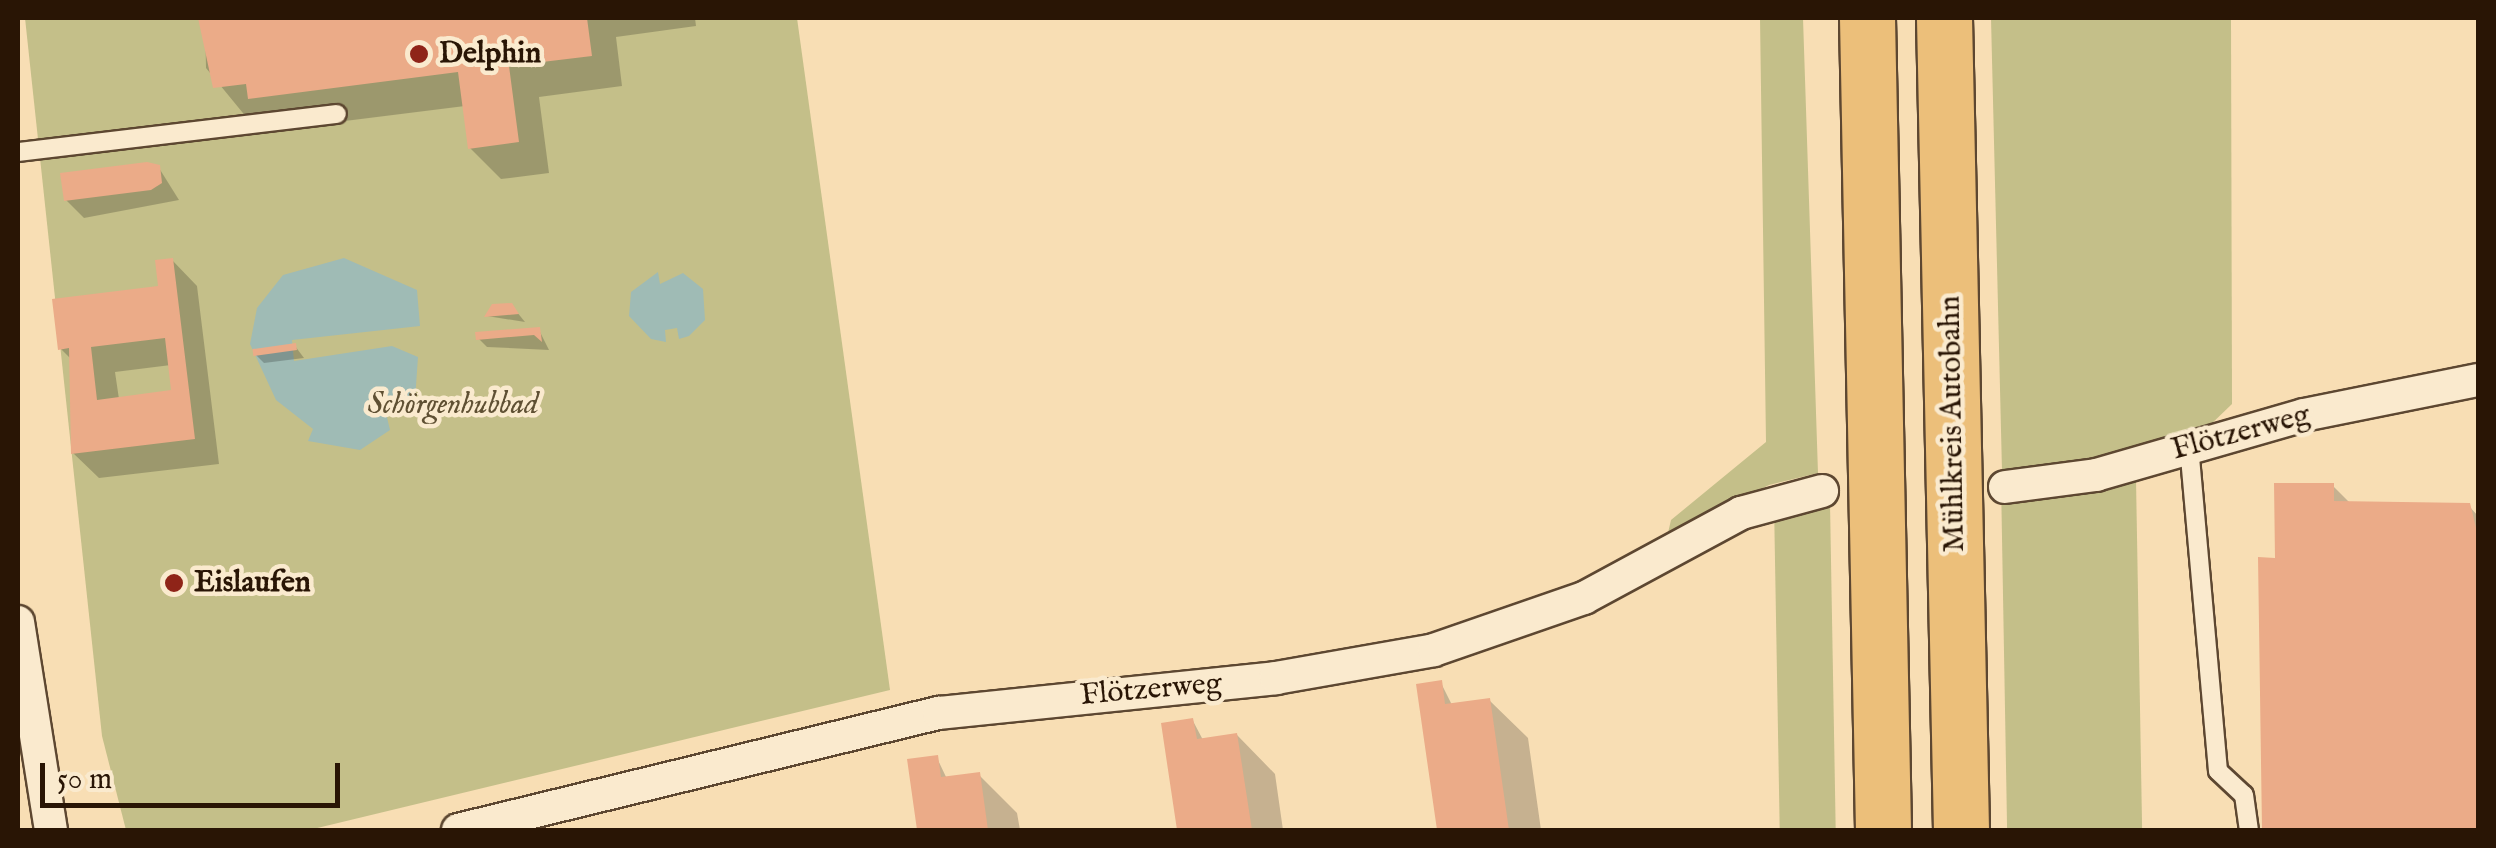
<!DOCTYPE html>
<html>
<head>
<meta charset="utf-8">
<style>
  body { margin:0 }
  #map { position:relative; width:2496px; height:848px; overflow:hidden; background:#f8deb4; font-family:"IM FELL English",serif }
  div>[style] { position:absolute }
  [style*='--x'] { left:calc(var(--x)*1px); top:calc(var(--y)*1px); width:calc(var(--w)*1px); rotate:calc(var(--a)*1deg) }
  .green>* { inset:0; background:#c4bf89; transform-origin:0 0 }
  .water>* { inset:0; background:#9fbbb5 }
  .shadow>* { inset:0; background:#0003 }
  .building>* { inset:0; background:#ebab88; transform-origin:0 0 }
  .roads { filter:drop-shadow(2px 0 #5d4731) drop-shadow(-2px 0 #5d4731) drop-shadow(0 2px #5d4731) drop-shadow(0 -2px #5d4731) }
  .service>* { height:18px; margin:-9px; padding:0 9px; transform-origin:9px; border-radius:9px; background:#faeace }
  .minor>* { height:32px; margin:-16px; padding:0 16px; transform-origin:16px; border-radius:16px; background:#faeace }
  .motorway>* { height:55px; margin:-27.5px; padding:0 27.5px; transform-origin:27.5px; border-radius:27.5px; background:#ecbf7a }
  .dots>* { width:28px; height:28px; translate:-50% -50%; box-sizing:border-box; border:5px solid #faeace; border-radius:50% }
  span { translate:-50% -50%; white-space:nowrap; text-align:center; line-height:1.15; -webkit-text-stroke:9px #faeace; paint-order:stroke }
  .poi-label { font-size:30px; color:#291505; font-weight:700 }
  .left { translate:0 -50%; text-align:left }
  .park-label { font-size:30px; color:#5f5033; font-style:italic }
  .street-label { font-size:30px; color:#291505 }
  .frame { position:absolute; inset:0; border:20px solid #291505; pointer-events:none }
  .scale { position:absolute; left:40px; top:763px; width:300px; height:45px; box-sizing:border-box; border:5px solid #291505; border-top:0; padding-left:12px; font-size:30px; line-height:35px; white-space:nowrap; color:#291505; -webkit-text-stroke:8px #faeace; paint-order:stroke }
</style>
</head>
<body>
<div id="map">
  <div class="green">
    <div style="clip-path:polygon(25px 18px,797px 18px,890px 690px,309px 830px,126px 830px,102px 736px)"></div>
    <div style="clip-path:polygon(1760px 18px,1803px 18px,1818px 473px,1769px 485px,1667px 537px,1671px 520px,1766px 442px)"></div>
    <div style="clip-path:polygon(1991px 18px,2231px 18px,2232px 404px,2206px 429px,2050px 473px,2002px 471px)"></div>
    <div style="left:2136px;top:479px;width:351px;height:135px;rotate:89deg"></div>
    <div style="left:1830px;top:503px;width:327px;height:56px;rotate:89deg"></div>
  </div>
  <div class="water">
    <div style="clip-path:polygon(344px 258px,417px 290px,420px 326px,292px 340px,294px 361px,392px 346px,418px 357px,415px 400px,378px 400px,370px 409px,385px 409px,390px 430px,360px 450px,308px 441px,313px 429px,276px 400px,250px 344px,257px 308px,283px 275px)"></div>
    <div style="clip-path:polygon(658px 272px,660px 284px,683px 273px,703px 289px,705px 320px,689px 336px,679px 339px,677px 328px,665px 330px,666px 342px,651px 339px,629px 316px,631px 292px)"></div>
  </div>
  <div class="shadow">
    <div style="clip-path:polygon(205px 18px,695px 18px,696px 26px,616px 37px,622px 86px,539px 97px,549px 173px,501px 179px,470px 148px,465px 106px,281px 129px,247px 118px,206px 68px)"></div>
    <div style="clip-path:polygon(159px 168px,179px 200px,84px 218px,66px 200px)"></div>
    <div style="clip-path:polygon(evenodd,172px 260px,197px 286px,219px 464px,99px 478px,73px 453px,72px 360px,60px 348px,161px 289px,172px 260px,171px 365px,174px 392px,119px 399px,115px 372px,171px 365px)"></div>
    <div style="clip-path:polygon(512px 306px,525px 322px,487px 316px)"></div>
    <div style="clip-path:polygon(539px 330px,549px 350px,487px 347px,478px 338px)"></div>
    <div style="clip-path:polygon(295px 346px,304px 358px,264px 363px,255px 354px)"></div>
    <div style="clip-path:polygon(2333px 486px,2351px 504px,2469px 506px,2478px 516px,2478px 830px,2265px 830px,2261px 560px,2277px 560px)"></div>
    <div style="clip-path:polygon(1441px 683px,1452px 705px,1489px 700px,1528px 738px,1541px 830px,1440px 830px,1422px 710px)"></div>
    <div style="clip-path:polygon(1193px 721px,1203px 740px,1237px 735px,1275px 774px,1283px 830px,1180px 830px,1164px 725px)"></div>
    <div style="clip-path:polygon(937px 758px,947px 779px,979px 775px,1017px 813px,1020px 830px,920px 830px,910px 762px)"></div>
  </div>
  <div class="building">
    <div style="clip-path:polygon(198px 18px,587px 18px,592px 56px,509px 66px,519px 142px,468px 149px,458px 72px,248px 99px,246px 84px,213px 88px)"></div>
    <div style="clip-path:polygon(147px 162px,160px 165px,162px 183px,151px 190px,64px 201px,60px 173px)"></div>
    <div style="clip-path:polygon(evenodd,173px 258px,195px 439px,71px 454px,69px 348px,58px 350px,52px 299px,158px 286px,155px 260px,173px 258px,165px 338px,171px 390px,97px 400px,91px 347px,165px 338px)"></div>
    <div style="clip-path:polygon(512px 303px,519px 314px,484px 317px,492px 304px)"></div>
    <div style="clip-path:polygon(540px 327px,542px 342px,534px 335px,476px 340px,475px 332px)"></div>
    <div style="left:296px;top:343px;width:7px;height:44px;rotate:82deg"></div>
    <div style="clip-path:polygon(2274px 483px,2334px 483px,2334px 501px,2470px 503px,2478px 536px,2478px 830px,2262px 830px,2258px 557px,2275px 558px)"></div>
    <div style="clip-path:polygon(1442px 680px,1445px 704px,1490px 698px,1509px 830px,1437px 830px,1416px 684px)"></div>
    <div style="clip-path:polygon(1193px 718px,1197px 739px,1237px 733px,1252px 830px,1177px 830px,1161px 723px)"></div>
    <div style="clip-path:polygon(938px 755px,941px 777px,980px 772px,988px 830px,917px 830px,907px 759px)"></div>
  </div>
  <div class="roads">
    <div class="service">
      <div style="--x:18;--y:152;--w:321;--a:-6.8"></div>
      <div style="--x:2189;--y:446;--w:326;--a:84.9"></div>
      <div style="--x:2218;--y:771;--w:35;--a:43"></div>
      <div style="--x:2244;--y:795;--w:35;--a:82"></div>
    </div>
    <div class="minor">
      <div style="--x:2005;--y:487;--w:92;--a:-7.5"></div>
      <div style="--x:2096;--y:475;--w:216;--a:-16.1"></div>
      <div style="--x:2304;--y:415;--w:177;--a:-11.4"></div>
      <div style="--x:18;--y:622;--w:211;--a:81"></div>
      <div style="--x:458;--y:830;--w:495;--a:-13.7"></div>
      <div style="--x:939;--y:713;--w:339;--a:-5.9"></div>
      <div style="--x:1276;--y:678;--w:160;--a:-10"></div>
      <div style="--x:1434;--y:650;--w:159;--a:-19.1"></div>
      <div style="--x:1584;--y:598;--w:179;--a:-28.4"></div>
      <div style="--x:1741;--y:513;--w:84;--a:-15.2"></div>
    </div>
    <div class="motorway">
      <div style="--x:1867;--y:18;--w:812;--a:88.87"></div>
      <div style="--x:1944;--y:18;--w:812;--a:88.8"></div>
    </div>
  </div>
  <div class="dots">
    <div style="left:419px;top:54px;background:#8f2418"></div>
    <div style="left:174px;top:583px;background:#8f2418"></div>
  </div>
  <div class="poi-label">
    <span class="left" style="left:439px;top:54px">Delphin</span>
    <span class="left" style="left:194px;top:583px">Eislaufen</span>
  </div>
  <div class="park-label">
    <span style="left:453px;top:405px">Schörgenhubbad</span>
  </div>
  <div class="street-label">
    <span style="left:1953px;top:424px;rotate:-91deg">Mühlkreis Autobahn</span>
    <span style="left:2241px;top:433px;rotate:-15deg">Flötzerweg</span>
    <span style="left:1151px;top:690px;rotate:-5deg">Flötzerweg</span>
  </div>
  <div class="frame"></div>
  <div class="scale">50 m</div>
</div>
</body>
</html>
